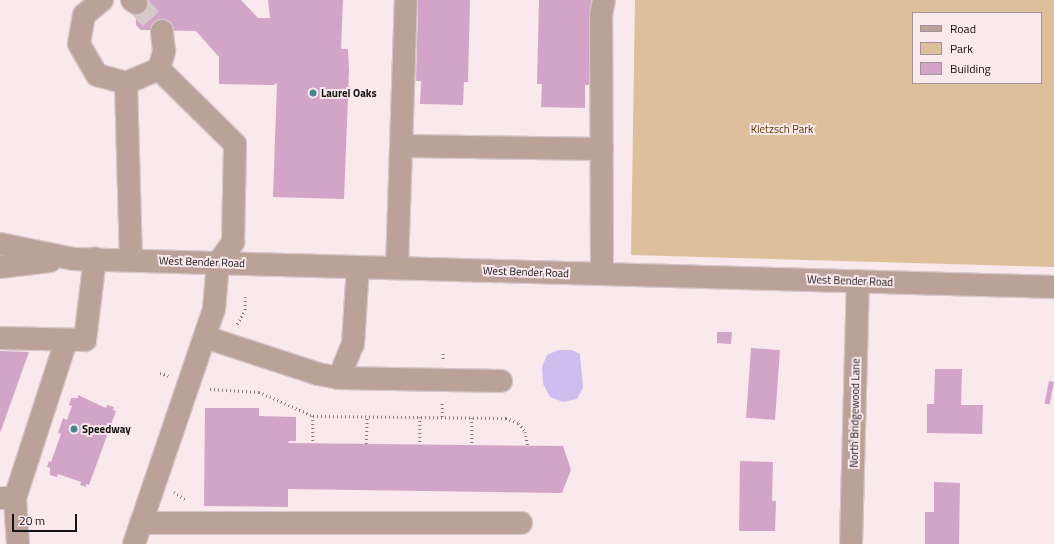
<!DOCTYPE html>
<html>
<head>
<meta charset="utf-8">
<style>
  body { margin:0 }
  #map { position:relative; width:1054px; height:544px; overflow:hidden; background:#f9e9ec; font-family:"Titillium Web",sans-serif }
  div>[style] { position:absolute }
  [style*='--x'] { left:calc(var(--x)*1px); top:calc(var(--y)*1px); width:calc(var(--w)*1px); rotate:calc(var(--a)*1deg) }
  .green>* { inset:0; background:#ddbf9b }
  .water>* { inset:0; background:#cfbdef }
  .building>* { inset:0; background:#d2a4c8; transform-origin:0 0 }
  .minor-tunnel>* { height:22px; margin-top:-11px; transform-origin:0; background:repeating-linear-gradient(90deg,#d7c9cb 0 22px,transparent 0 33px) }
  .path>* { height:2.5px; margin-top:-1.25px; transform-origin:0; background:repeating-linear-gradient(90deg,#857a7c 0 1px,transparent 0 4px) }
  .roads { filter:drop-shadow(1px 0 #d5c7c9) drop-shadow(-1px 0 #d5c7c9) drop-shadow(0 1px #d5c7c9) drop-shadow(0 -1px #d5c7c9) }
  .minor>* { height:22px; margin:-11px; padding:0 11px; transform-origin:11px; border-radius:11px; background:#bba299 }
  .dots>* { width:11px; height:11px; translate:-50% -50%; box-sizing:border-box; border:2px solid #f9e9ec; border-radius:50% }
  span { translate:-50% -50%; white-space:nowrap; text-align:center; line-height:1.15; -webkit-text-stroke:4px #f9e9ec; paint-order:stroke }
  .poi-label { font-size:11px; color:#171213; font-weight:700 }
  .left { translate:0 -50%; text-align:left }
  .park-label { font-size:11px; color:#5b3800 }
  .street-label { font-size:11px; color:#171213 }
  .legend { position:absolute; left:912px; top:12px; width:130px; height:72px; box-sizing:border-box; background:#f9e9ec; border:1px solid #9f9395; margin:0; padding:5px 7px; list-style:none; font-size:12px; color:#171213 }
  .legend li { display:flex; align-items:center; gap:8px; height:20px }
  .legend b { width:20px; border:1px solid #9f9395 }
  .scale { position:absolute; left:12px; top:514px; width:65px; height:18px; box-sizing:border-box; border:2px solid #171213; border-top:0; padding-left:5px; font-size:12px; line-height:14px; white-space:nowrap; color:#171213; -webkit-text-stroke:3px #f9e9ec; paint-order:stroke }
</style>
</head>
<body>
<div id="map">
  <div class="green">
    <div style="clip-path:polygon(evenodd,635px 0,1054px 0,1054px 267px,631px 255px,635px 0,913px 13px,1041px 13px,1041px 83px,913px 83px,913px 13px)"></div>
  </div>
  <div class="water">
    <div style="clip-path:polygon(558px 350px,572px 350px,580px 354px,583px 388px,577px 399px,563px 402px,550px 397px,543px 384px,542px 367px,547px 355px)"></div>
  </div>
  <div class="building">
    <div style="clip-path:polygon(136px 0,241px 0,258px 18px,270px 18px,268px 0,343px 0,341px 49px,348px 49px,349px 71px,344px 199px,273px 197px,277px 83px,274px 85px,219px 84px,219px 57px,196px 31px,141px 30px,136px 25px)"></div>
    <div style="clip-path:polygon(413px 0,470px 0,468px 82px,464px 82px,463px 105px,420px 104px,421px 81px,416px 81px,418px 9px,413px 9px)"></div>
    <div style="clip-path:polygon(539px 0,592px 0,590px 85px,585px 85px,585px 108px,541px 107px,542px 84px,537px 84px)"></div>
    <div style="clip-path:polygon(717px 332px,732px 332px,731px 344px,717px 343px)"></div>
    <div style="left:751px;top:348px;width:29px;height:70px;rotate:4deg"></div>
    <div style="clip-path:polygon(0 351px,29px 352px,0 433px)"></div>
    <div style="clip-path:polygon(935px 369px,962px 369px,961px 405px,983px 405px,982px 434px,927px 433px,927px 404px,934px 404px)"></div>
    <div style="left:1049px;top:381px;width:5px;height:23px;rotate:11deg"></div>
    <div style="clip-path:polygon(78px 395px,106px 408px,107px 405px,114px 407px,113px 410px,116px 411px,89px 485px,86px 484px,86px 487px,80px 485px,81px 482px,58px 474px,57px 477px,50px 475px,50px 468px,47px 467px,49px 461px,51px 462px,61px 434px,58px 433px,63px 418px,67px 420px,72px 406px,69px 405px,71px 398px,78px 398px)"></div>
    <div style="clip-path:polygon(205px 408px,259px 408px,259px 416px,296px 417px,296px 441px,289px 441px,288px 443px,563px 446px,571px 470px,562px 493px,288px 489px,288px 507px,204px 506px)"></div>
    <div style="clip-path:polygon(740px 461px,773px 462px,772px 501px,776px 501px,775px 531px,739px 531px)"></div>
    <div style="clip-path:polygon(934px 482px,960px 483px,959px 544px,925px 544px,925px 512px,934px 512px)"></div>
  </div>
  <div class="minor-tunnel">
    <div style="--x:136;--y:3;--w:38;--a:47"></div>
  </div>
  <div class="path">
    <div style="--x:237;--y:324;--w:16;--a:-60"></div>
    <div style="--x:245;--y:310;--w:13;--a:-90"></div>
    <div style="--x:443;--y:359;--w:6;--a:-90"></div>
    <div style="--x:160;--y:373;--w:9;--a:18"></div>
    <div style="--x:210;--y:389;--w:49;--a:3.5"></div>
    <div style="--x:259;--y:392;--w:59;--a:24"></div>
    <div style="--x:313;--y:416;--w:193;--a:0.6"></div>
    <div style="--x:506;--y:418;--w:14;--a:21"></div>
    <div style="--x:519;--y:423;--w:11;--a:56"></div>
    <div style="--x:525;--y:432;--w:14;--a:78"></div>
    <div style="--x:313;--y:416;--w:27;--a:90"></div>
    <div style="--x:420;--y:417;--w:28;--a:90"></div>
    <div style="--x:442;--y:417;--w:15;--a:-90"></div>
    <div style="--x:472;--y:418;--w:27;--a:90"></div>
    <div style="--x:366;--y:444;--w:28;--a:-88"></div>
    <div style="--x:174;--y:492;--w:15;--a:32"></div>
  </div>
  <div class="roads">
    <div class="minor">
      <div style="--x:102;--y:0;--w:23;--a:140"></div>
      <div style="--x:84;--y:15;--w:29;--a:100"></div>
      <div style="--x:79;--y:44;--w:36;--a:60"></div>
      <div style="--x:97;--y:75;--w:30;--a:15"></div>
      <div style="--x:126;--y:83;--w:36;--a:-23"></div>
      <div style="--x:132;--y:0;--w:5;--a:37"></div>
      <div style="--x:159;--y:69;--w:19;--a:-74"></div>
      <div style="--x:164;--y:51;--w:20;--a:-96"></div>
      <div style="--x:126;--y:83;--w:177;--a:88.4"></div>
      <div style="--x:401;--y:146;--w:201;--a:0.9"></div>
      <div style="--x:0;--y:244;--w:75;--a:11.6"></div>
      <div style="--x:73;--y:259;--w:981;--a:1.63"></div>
      <div style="--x:0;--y:267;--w:50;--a:-6.8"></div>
      <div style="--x:397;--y:268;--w:268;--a:-88.1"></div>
      <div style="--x:602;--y:274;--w:259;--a:-90.2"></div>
      <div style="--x:601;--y:15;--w:15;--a:-79"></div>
      <div style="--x:205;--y:337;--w:119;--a:18.1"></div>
      <div style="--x:318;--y:374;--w:21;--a:11"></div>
      <div style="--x:339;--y:378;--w:162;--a:1.1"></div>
      <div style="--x:0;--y:338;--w:85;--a:1.3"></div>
      <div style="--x:85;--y:340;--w:82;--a:-83"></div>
      <div style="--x:339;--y:378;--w:37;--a:-68"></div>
      <div style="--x:353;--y:344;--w:77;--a:-86.3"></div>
      <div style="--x:0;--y:498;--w:15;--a:0"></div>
      <div style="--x:15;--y:498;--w:46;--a:86.3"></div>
      <div style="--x:15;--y:498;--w:165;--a:-72"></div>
      <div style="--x:141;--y:523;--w:380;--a:0"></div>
      <div style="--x:134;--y:544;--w:248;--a:-71.2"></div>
      <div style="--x:214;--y:309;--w:46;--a:-85"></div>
      <div style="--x:218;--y:263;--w:26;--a:-54"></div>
      <div style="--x:233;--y:242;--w:98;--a:-88.8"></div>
      <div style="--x:235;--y:144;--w:107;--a:-135.4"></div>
      <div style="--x:851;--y:544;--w:263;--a:-88.5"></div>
    </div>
  </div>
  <div class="dots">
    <div style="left:313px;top:93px;background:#428991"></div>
    <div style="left:74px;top:429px;background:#428991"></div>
  </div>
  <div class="poi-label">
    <span class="left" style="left:321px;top:93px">Laurel Oaks</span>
    <span class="left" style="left:82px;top:429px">Speedway</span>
  </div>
  <div class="park-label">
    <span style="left:782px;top:129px">Kletzsch Park</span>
  </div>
  <div class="street-label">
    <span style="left:202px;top:262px;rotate:2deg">West Bender Road</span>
    <span style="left:526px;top:272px;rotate:2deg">West Bender Road</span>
    <span style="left:850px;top:281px;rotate:2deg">West Bender Road</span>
    <span style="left:855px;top:413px;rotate:-89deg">North Bridgewood Lane</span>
  </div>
  <ul class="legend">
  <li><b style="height:5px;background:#bba299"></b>Road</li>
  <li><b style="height:11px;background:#ddbf9b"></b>Park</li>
  <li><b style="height:11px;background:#d2a4c8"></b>Building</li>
  </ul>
  <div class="scale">20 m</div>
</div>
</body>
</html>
